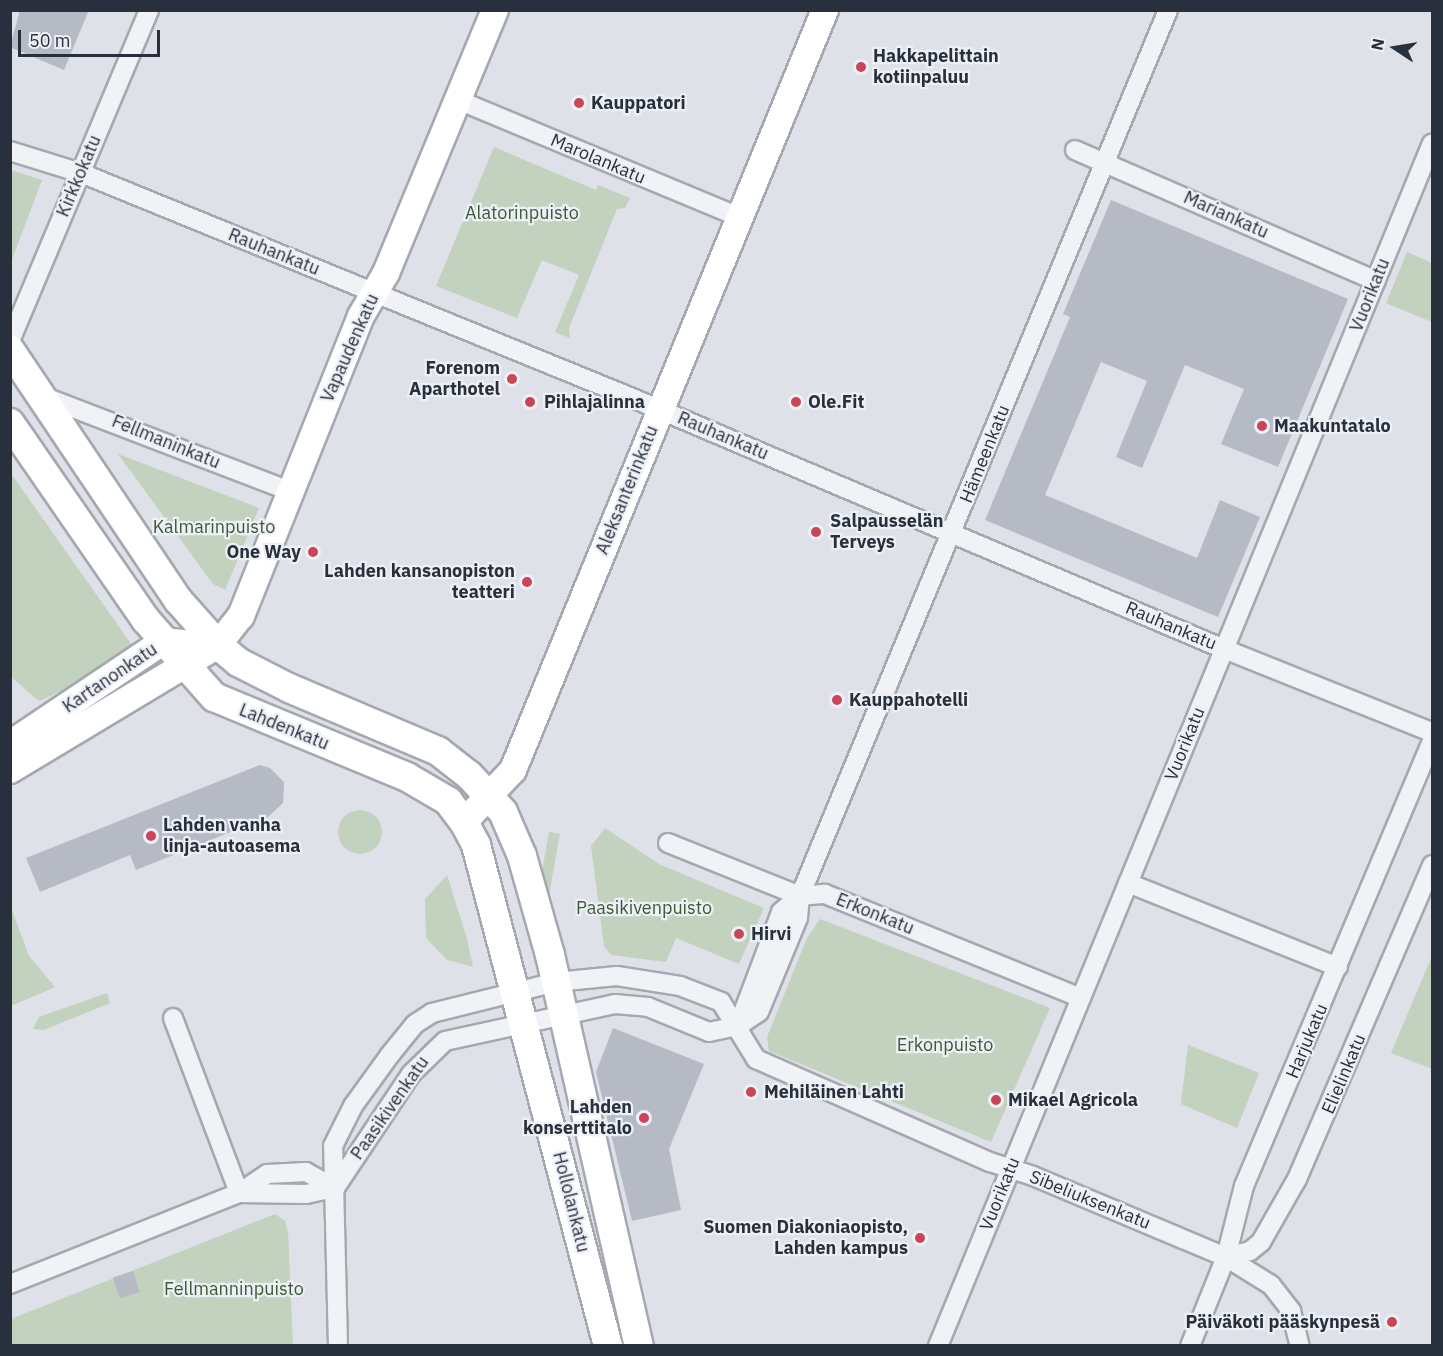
<!DOCTYPE html>
<html>
<head>
<meta charset="utf-8">
<style>
  body { margin:0 }
  #map { position:relative; width:1443px; height:1356px; overflow:hidden; background:#dee1e7; font-family:"IBM Plex Sans",sans-serif }
  div>[style] { position:absolute }
  [style*='--x'] { left:calc(var(--x)*1px); top:calc(var(--y)*1px); width:calc(var(--w)*1px); rotate:calc(var(--a)*1deg) }
  .green>* { inset:0; background:#c3d1bf; transform-origin:0 0 }
  .round { border-radius:50% }
  .building>* { inset:0; background:#b5bac4; transform-origin:0 0 }
  .roads { filter:drop-shadow(2px 0 #a4a8b1) drop-shadow(-2px 0 #a4a8b1) drop-shadow(0 2px #a4a8b1) drop-shadow(0 -2px #a4a8b1) }
  .street>* { height:18px; margin:-9px; padding:0 9px; transform-origin:9px; border-radius:9px; background:#f0f2f6 }
  .secondary>* { height:26px; margin:-13px; padding:0 13px; transform-origin:13px; border-radius:13px; background:#fff }
  .primary>* { height:28px; margin:-14px; padding:0 14px; transform-origin:14px; border-radius:14px; background:#fff }
  .dots>* { width:16px; height:16px; translate:-50% -50%; box-sizing:border-box; border:3px solid #edf0f5; border-radius:50% }
  span { translate:-50% -50%; white-space:nowrap; text-align:center; line-height:1.15; -webkit-text-stroke:4.5px #edf0f5; paint-order:stroke }
  .poi-label { font-size:18px; color:#282f3d; font-weight:700 }
  .left { translate:0 -50%; text-align:left }
  .right { translate:-100% -50%; text-align:right }
  .street-label { font-size:18px; color:#282f3d }
  .park-label { font-size:18px; color:#3b5935 }
  .frame { position:absolute; inset:0; border:12px solid #282f3d; pointer-events:none }
  .north { position:absolute; left:1365px; top:18px; width:60px; height:60px; -webkit-text-stroke:4px #edf0f5; paint-order:stroke; rotate:282deg; font-size:16px; font-weight:700; line-height:24px; text-align:center; color:#282f3d }
  .north::after { content:''; display:block; margin:auto; width:21px; height:27px; background:#282f3d; clip-path:polygon(50% 0,100% 100%,50% 72%,0 100%) }
  .scale { position:absolute; left:18px; top:30px; width:142px; height:27px; box-sizing:border-box; border:3px solid #282f3d; border-top:0; padding-left:8px; font-size:18px; line-height:21px; white-space:nowrap; color:#282f3d; -webkit-text-stroke:4px #edf0f5; paint-order:stroke }
</style>
</head>
<body>
<div id="map">
  <div class="green">
    <div style="clip-path:polygon(494px 147px,596px 190px,598px 185px,630px 198px,625px 208px,617px 209px,569px 328px,570px 338px,555px 332px,579px 275px,542px 260px,517px 318px,436px 286px)"></div>
    <div style="clip-path:polygon(11px 170px,42px 180px,11px 262px,10px 170px)"></div>
    <div style="clip-path:polygon(1407px 252px,1432px 263px,1432px 322px,1386px 303px)"></div>
    <div style="clip-path:polygon(118px 454px,259px 508px,225px 590px,213px 584px)"></div>
    <div style="clip-path:polygon(10px 472px,134px 648px,112px 668px,39px 701px,11px 677px)"></div>
    <div class="round" style="left:338px;top:810px;width:44px;height:44px"></div>
    <div style="clip-path:polygon(605px 828px,659px 864px,764px 908px,739px 964px,676px 938px,666px 962px,611px 955px,604px 946px,591px 846px)"></div>
    <div style="left:549px;top:832px;width:11px;height:115px;rotate:10deg"></div>
    <div style="clip-path:polygon(447px 875px,467px 939px,473px 967px,447px 960px,426px 938px,425px 899px)"></div>
    <div style="clip-path:polygon(11px 907px,29px 956px,55px 987px,11px 1006px)"></div>
    <div style="clip-path:polygon(820px 919px,1050px 1008px,991px 1142px,769px 1051px,767px 1037px,807px 938px)"></div>
    <div style="clip-path:polygon(1432px 956px,1432px 1069px,1391px 1053px)"></div>
    <div style="clip-path:polygon(107px 993px,110px 1003px,44px 1030px,33px 1029px,39px 1017px)"></div>
    <div style="clip-path:polygon(1188px 1045px,1259px 1073px,1237px 1128px,1181px 1104px)"></div>
    <div style="clip-path:polygon(275px 1214px,285px 1221px,288px 1232px,293px 1345px,11px 1346px,11px 1319px)"></div>
  </div>
  <div class="building">
    <div style="clip-path:polygon(20px 10px,89px 10px,64px 70px,10px 47px)"></div>
    <div style="clip-path:polygon(1111px 200px,1348px 299px,1278px 467px,1221px 444px,1244px 389px,1185px 365px,1142px 468px,1116px 457px,1147px 381px,1101px 362px,1045px 495px,1197px 558px,1220px 500px,1260px 517px,1218px 617px,985px 520px,1070px 317px,1063px 314px)"></div>
    <div style="clip-path:polygon(260px 765px,270px 768px,284px 782px,283px 803px,268px 817px,136px 870px,130px 855px,40px 892px,26px 858px)"></div>
    <div style="clip-path:polygon(613px 1028px,704px 1064px,669px 1149px,681px 1210px,632px 1221px,596px 1072px)"></div>
    <div style="left:133px;top:1271px;width:22px;height:21px;rotate:72deg"></div>
  </div>
  <div class="roads">
    <div class="street">
      <div style="--x:458;--y:100;--w:304;--a:22.6"></div>
      <div style="--x:1075;--y:150;--w:328;--a:23.5"></div>
      <div style="--x:10;--y:151;--w:74;--a:17.2"></div>
      <div style="--x:81;--y:173;--w:593;--a:22.2"></div>
      <div style="--x:630;--y:397;--w:645;--a:22.99"></div>
      <div style="--x:1224;--y:649;--w:224;--a:21.8"></div>
      <div style="--x:10;--y:341;--w:359;--a:-67.2"></div>
      <div style="--x:42;--y:396;--w:265;--a:21"></div>
      <div style="--x:668;--y:843;--w:142;--a:21.9"></div>
      <div style="--x:800;--y:896;--w:25;--a:-5"></div>
      <div style="--x:825;--y:894;--w:276;--a:22.1"></div>
      <div style="--x:1128;--y:883;--w:226;--a:21.8"></div>
      <div style="--x:173;--y:1018;--w:187;--a:69.3"></div>
      <div style="--x:738;--y:1026;--w:122;--a:-69.3"></div>
      <div style="--x:781;--y:912;--w:25;--a:-40"></div>
      <div style="--x:335;--y:1188;--w:137;--a:-56.3"></div>
      <div style="--x:411;--y:1074;--w:47;--a:-44.1"></div>
      <div style="--x:445;--y:1041;--w:174;--a:-12.3"></div>
      <div style="--x:615;--y:1004;--w:33;--a:5"></div>
      <div style="--x:648;--y:1007;--w:66;--a:22.3"></div>
      <div style="--x:709;--y:1032;--w:30;--a:-12"></div>
      <div style="--x:738;--y:1026;--w:25;--a:-34"></div>
      <div style="--x:759;--y:1012;--w:102;--a:-67.5"></div>
      <div style="--x:798;--y:918;--w:22;--a:-85"></div>
      <div style="--x:800;--y:896;--w:959;--a:-67.44"></div>
      <div style="--x:239;--y:1193;--w:67;--a:0.9"></div>
      <div style="--x:306;--y:1194;--w:30;--a:-12"></div>
      <div style="--x:1226;--y:1257;--w:25;--a:-14"></div>
      <div style="--x:1250;--y:1251;--w:14;--a:-39"></div>
      <div style="--x:1261;--y:1242;--w:73;--a:-60.3"></div>
      <div style="--x:1297;--y:1179;--w:342;--a:-66.7"></div>
      <div style="--x:10;--y:1284;--w:246;--a:-21.7"></div>
      <div style="--x:239;--y:1193;--w:34;--a:-34"></div>
      <div style="--x:267;--y:1174;--w:39;--a:-3"></div>
      <div style="--x:306;--y:1172;--w:33;--a:29"></div>
      <div style="--x:338;--y:1346;--w:200;--a:-91.4"></div>
      <div style="--x:333;--y:1146;--w:45;--a:-63.4"></div>
      <div style="--x:353;--y:1106;--w:62;--a:-54.2"></div>
      <div style="--x:389;--y:1056;--w:41;--a:-50.9"></div>
      <div style="--x:415;--y:1024;--w:20;--a:-33"></div>
      <div style="--x:432;--y:1013;--w:128;--a:-14"></div>
      <div style="--x:556;--y:982;--w:61;--a:-5.6"></div>
      <div style="--x:617;--y:976;--w:64;--a:9"></div>
      <div style="--x:680;--y:986;--w:44;--a:21.3"></div>
      <div style="--x:721;--y:1002;--w:67;--a:58.4"></div>
      <div style="--x:756;--y:1059;--w:256;--a:23.8"></div>
      <div style="--x:990;--y:1162;--w:45;--a:18"></div>
      <div style="--x:1033;--y:1176;--w:209;--a:22.8"></div>
      <div style="--x:1226;--y:1257;--w:53;--a:31.9"></div>
      <div style="--x:1271;--y:1285;--w:33;--a:52"></div>
      <div style="--x:1291;--y:1311;--w:36;--a:76"></div>
      <div style="--x:938;--y:1346;--w:1300;--a:-67.67"></div>
      <div style="--x:1190;--y:1346;--w:96;--a:-68"></div>
      <div style="--x:1226;--y:1257;--w:73;--a:-75.8"></div>
      <div style="--x:1244;--y:1186;--w:484;--a:-67.1"></div>
    </div>
    <div class="secondary">
      <div style="--x:10;--y:744;--w:185;--a:-33.8"></div>
      <div style="--x:164;--y:641;--w:20;--a:6"></div>
      <div style="--x:10;--y:770;--w:243;--a:-31"></div>
      <div style="--x:218;--y:645;--w:37;--a:-52"></div>
      <div style="--x:241;--y:616;--w:323;--a:-68.2"></div>
      <div style="--x:361;--y:316;--w:50;--a:-59.8"></div>
      <div style="--x:386;--y:273;--w:285;--a:-67.5"></div>
      <div style="--x:464;--y:822;--w:71;--a:-46.7"></div>
      <div style="--x:513;--y:770;--w:822;--a:-67.68"></div>
    </div>
    <div class="primary">
      <div style="--x:10;--y:350;--w:301;--a:56.1"></div>
      <div style="--x:178;--y:600;--w:60;--a:48.4"></div>
      <div style="--x:218;--y:645;--w:26;--a:40"></div>
      <div style="--x:238;--y:662;--w:57;--a:27"></div>
      <div style="--x:289;--y:688;--w:162;--a:22.9"></div>
      <div style="--x:438;--y:751;--w:39;--a:38"></div>
      <div style="--x:469;--y:775;--w:50;--a:47.4"></div>
      <div style="--x:503;--y:812;--w:48;--a:66.6"></div>
      <div style="--x:522;--y:856;--w:103;--a:74.2"></div>
      <div style="--x:550;--y:955;--w:401;--a:77.2"></div>
      <div style="--x:10;--y:423;--w:239;--a:55.4"></div>
      <div style="--x:146;--y:620;--w:103;--a:48.6"></div>
      <div style="--x:214;--y:697;--w:209;--a:22.5"></div>
      <div style="--x:407;--y:777;--w:48;--a:30.3"></div>
      <div style="--x:448;--y:801;--w:26;--a:53"></div>
      <div style="--x:464;--y:822;--w:26;--a:62"></div>
      <div style="--x:476;--y:845;--w:518;--a:75.24"></div>
    </div>
  </div>
  <div class="dots">
    <div style="left:861px;top:67px;background:#ca4557"></div>
    <div style="left:579px;top:103px;background:#ca4557"></div>
    <div style="left:512px;top:379px;background:#ca4557"></div>
    <div style="left:530px;top:402px;background:#ca4557"></div>
    <div style="left:796px;top:402px;background:#ca4557"></div>
    <div style="left:1262px;top:426px;background:#ca4557"></div>
    <div style="left:816px;top:532px;background:#ca4557"></div>
    <div style="left:313px;top:552px;background:#ca4557"></div>
    <div style="left:527px;top:582px;background:#ca4557"></div>
    <div style="left:837px;top:700px;background:#ca4557"></div>
    <div style="left:151px;top:836px;background:#ca4557"></div>
    <div style="left:739px;top:934px;background:#ca4557"></div>
    <div style="left:751px;top:1092px;background:#ca4557"></div>
    <div style="left:996px;top:1100px;background:#ca4557"></div>
    <div style="left:644px;top:1118px;background:#ca4557"></div>
    <div style="left:920px;top:1238px;background:#ca4557"></div>
    <div style="left:1392px;top:1322px;background:#ca4557"></div>
  </div>
  <div class="poi-label">
    <span class="left" style="left:873px;top:67px">Hakkapelittain<br>kotiinpaluu</span>
    <span class="left" style="left:591px;top:103px">Kauppatori</span>
    <span class="right" style="left:500px;top:379px">Forenom<br>Aparthotel</span>
    <span class="left" style="left:544px;top:402px">Pihlajalinna</span>
    <span class="left" style="left:808px;top:402px">Ole.Fit</span>
    <span class="left" style="left:1274px;top:426px">Maakuntatalo</span>
    <span class="left" style="left:830px;top:532px">Salpausselän<br>Terveys</span>
    <span class="right" style="left:301px;top:552px">One Way</span>
    <span class="right" style="left:515px;top:582px">Lahden kansanopiston<br>teatteri</span>
    <span class="left" style="left:849px;top:700px">Kauppahotelli</span>
    <span class="left" style="left:163px;top:836px">Lahden vanha<br>linja-autoasema</span>
    <span class="left" style="left:751px;top:934px">Hirvi</span>
    <span class="left" style="left:764px;top:1092px">Mehiläinen Lahti</span>
    <span class="left" style="left:1008px;top:1100px">Mikael Agricola</span>
    <span class="right" style="left:632px;top:1118px">Lahden<br>konserttitalo</span>
    <span class="right" style="left:908px;top:1238px">Suomen Diakoniaopisto,<br>Lahden kampus</span>
    <span class="right" style="left:1380px;top:1322px">Päiväkoti pääskynpesä</span>
  </div>
  <div class="street-label">
    <span style="left:598px;top:159px;rotate:23deg">Marolankatu</span>
    <span style="left:79px;top:176px;rotate:-67deg">Kirkkokatu</span>
    <span style="left:1226px;top:215px;rotate:24deg">Mariankatu</span>
    <span style="left:274px;top:252px;rotate:22deg">Rauhankatu</span>
    <span style="left:1370px;top:295px;rotate:-68deg">Vuorikatu</span>
    <span style="left:350px;top:348px;rotate:-66deg">Vapaudenkatu</span>
    <span style="left:723px;top:436px;rotate:23deg">Rauhankatu</span>
    <span style="left:166px;top:442px;rotate:22deg">Fellmaninkatu</span>
    <span style="left:985px;top:454px;rotate:-68deg">Hämeenkatu</span>
    <span style="left:627px;top:490px;rotate:-68deg">Aleksanterinkatu</span>
    <span style="left:1171px;top:626px;rotate:23deg">Rauhankatu</span>
    <span style="left:110px;top:678px;rotate:-34deg">Kartanonkatu</span>
    <span style="left:284px;top:727px;rotate:22deg">Lahdenkatu</span>
    <span style="left:1185px;top:744px;rotate:-68deg">Vuorikatu</span>
    <span style="left:875px;top:914px;rotate:22deg">Erkonkatu</span>
    <span style="left:1307px;top:1041px;rotate:-67deg">Harjukatu</span>
    <span style="left:1344px;top:1074px;rotate:-67deg">Elielinkatu</span>
    <span style="left:390px;top:1108px;rotate:-55deg">Paasikivenkatu</span>
    <span style="left:1000px;top:1194px;rotate:-68deg">Vuorikatu</span>
    <span style="left:1090px;top:1200px;rotate:22deg">Sibeliuksenkatu</span>
    <span style="left:571px;top:1202px;rotate:76deg">Hollolankatu</span>
  </div>
  <div class="park-label">
    <span style="left:522px;top:213px">Alatorinpuisto</span>
    <span style="left:214px;top:527px">Kalmarinpuisto</span>
    <span style="left:644px;top:908px">Paasikivenpuisto</span>
    <span style="left:945px;top:1045px">Erkonpuisto</span>
    <span style="left:234px;top:1289px">Fellmanninpuisto</span>
  </div>
  <div class="frame"></div>
  <div class="north">N</div>
  <div class="scale">50 m</div>
</div>
</body>
</html>
